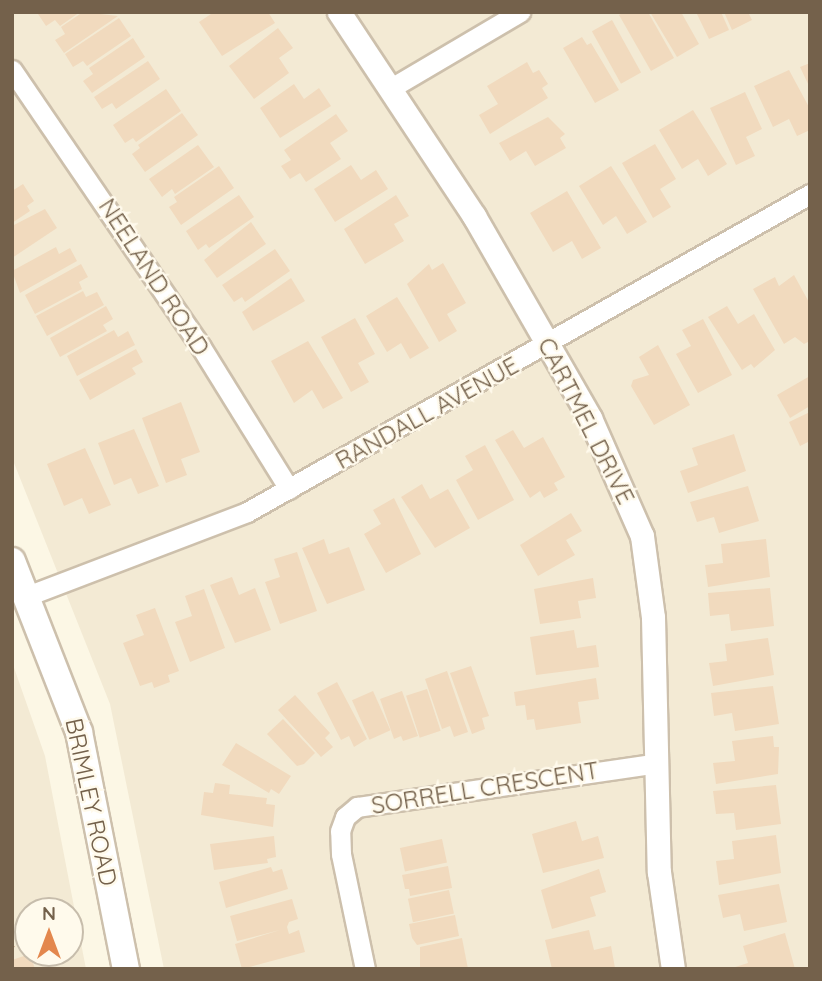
<!DOCTYPE html>
<html>
<head>
<meta charset="utf-8">
<style>
  body { margin:0 }
  #map { position:relative; width:822px; height:981px; overflow:hidden; background:#fcf7e5; font-family:Quicksand,sans-serif }
  div>[style] { position:absolute }
  [style*='--x'] { left:calc(var(--x)*1px); top:calc(var(--y)*1px); width:calc(var(--w)*1px); rotate:calc(var(--a)*1deg) }
  .residential>* { inset:0; background:#f3ead4 }
  .building>* { inset:0; background:#f1dabe; transform-origin:0 0 }
  .path>* { height:4.5px; margin-top:-2.25px; transform-origin:0; background:repeating-linear-gradient(90deg,#d6bea1 0 2px,transparent 0 7px) }
  .roads { filter:drop-shadow(2px 0 #cdc0ac) drop-shadow(-2px 0 #cdc0ac) drop-shadow(0 2px #cdc0ac) drop-shadow(0 -2px #cdc0ac) }
  .minor>* { height:19px; margin:-9.5px; padding:0 9.5px; transform-origin:9.5px; border-radius:9.5px; background:#fff }
  .tertiary>* { height:23px; margin:-11.5px; padding:0 11.5px; transform-origin:11.5px; border-radius:11.5px; background:#fff }
  .secondary>* { height:26px; margin:-13px; padding:0 13px; transform-origin:13px; border-radius:13px; background:#fff }
  span { translate:-50% -50%; white-space:nowrap; text-align:center; line-height:1.15; -webkit-text-stroke:5px #fffaec; paint-order:stroke }
  .street-label { font-size:24px; color:#74614b }
  .frame { position:absolute; inset:0; border:14px solid #74614b; pointer-events:none }
  .north { position:absolute; left:14px; top:897px; width:70px; height:70px; box-sizing:border-box; background:#fffaec; border:2px solid #c7bdac; border-radius:50%; rotate:0deg; font-size:19px; font-weight:700; line-height:28px; text-align:center; color:#74614b }
  .north::after { content:''; display:block; margin:auto; width:24px; height:32px; background:#e3874d; clip-path:polygon(50% 0,100% 100%,50% 72%,0 100%) }
</style>
</head>
<body>
<div id="map">
  <div class="residential">
    <div style="clip-path:polygon(12px 12px,810px 12px,810px 969px,164px 969px,110px 704px,12px 458px)"></div>
    <div style="clip-path:polygon(evenodd,12px 662px,45px 756px,86px 969px,12px 969px,12px 662px,28px 911px,70px 911px,70px 953px,28px 953px,28px 911px)"></div>
  </div>
  <div class="building">
    <div style="clip-path:polygon(80px 12px,60px 26px,55px 20px,46px 26px,38px 14px)"></div>
    <div style="clip-path:polygon(83px 12px,118px 16px,64px 53px,55px 40px,65px 34px,61px 27px)"></div>
    <div style="clip-path:polygon(214px 12px,268px 12px,275px 23px,222px 56px,199px 22px)"></div>
    <div style="clip-path:polygon(624px 12px,648px 12px,674px 58px,651px 71px,619px 15px)"></div>
    <div style="clip-path:polygon(650px 12px,681px 12px,699px 44px,677px 57px)"></div>
    <div style="clip-path:polygon(696px 12px,721px 12px,729px 30px,709px 39px)"></div>
    <div style="clip-path:polygon(724px 12px,748px 12px,752px 20px,732px 30px)"></div>
    <div style="clip-path:polygon(119px 18px,131px 36px,87px 66px,83px 61px,73px 67px,65px 54px)"></div>
    <div style="left:612px;top:20px;width:60px;height:23px;rotate:61deg"></div>
    <div style="clip-path:polygon(278px 28px,293px 48px,279px 58px,289px 73px,254px 99px,229px 66px)"></div>
    <div style="clip-path:polygon(582px 37px,587px 45px,591px 43px,619px 90px,595px 103px,563px 48px)"></div>
    <div style="clip-path:polygon(133px 38px,145px 57px,92px 93px,83px 81px,93px 74px,89px 68px)"></div>
    <div style="clip-path:polygon(148px 61px,160px 79px,116px 109px,112px 103px,102px 109px,94px 97px)"></div>
    <div style="clip-path:polygon(527px 62px,533px 73px,539px 70px,548px 84px,542px 88px,548px 98px,490px 134px,479px 115px,498px 104px,487px 86px)"></div>
    <div style="clip-path:polygon(810px 63px,810px 88px,800px 67px)"></div>
    <div style="clip-path:polygon(789px 70px,810px 109px,810px 130px,797px 136px,789px 119px,773px 127px,754px 86px)"></div>
    <div style="clip-path:polygon(294px 84px,304px 99px,319px 88px,331px 106px,280px 138px,260px 108px)"></div>
    <div style="clip-path:polygon(166px 89px,181px 111px,136px 142px,133px 138px,125px 143px,113px 125px)"></div>
    <div style="clip-path:polygon(745px 92px,762px 129px,746px 137px,755px 156px,736px 165px,710px 108px)"></div>
    <div style="clip-path:polygon(693px 110px,727px 164px,708px 176px,698px 159px,682px 169px,659px 130px)"></div>
    <div style="clip-path:polygon(182px 113px,198px 135px,145px 172px,132px 154px,140px 148px,138px 145px)"></div>
    <div style="clip-path:polygon(336px 114px,348px 131px,330px 143px,341px 159px,306px 182px,300px 173px,290px 179px,281px 166px,291px 160px,284px 150px)"></div>
    <div style="clip-path:polygon(548px 117px,565px 134px,560px 138px,566px 148px,535px 166px,526px 151px,510px 161px,499px 143px)"></div>
    <div style="clip-path:polygon(655px 144px,676px 179px,660px 189px,671px 207px,653px 218px,622px 163px)"></div>
    <div style="clip-path:polygon(198px 145px,214px 167px,175px 194px,172px 189px,162px 197px,149px 179px)"></div>
    <div style="clip-path:polygon(351px 165px,361px 180px,376px 170px,388px 189px,335px 222px,314px 189px)"></div>
    <div style="clip-path:polygon(219px 166px,234px 188px,181px 225px,169px 207px,177px 202px,174px 197px)"></div>
    <div style="clip-path:polygon(611px 166px,647px 222px,627px 234px,616px 216px,603px 225px,579px 186px)"></div>
    <div style="clip-path:polygon(23px 184px,34px 201px,27px 206px,30px 211px,12px 223px,12px 191px)"></div>
    <div style="clip-path:polygon(567px 191px,601px 248px,582px 259px,572px 241px,553px 252px,530px 213px)"></div>
    <div style="clip-path:polygon(239px 195px,254px 217px,209px 248px,206px 244px,198px 250px,186px 231px)"></div>
    <div style="clip-path:polygon(396px 195px,409px 216px,394px 224px,404px 241px,365px 264px,344px 229px)"></div>
    <div style="clip-path:polygon(45px 209px,57px 228px,12px 258px,12px 226px)"></div>
    <div style="clip-path:polygon(251px 222px,266px 244px,217px 278px,204px 260px)"></div>
    <div style="clip-path:polygon(56px 247px,59px 254px,70px 248px,77px 261px,20px 293px,12px 271px)"></div>
    <div style="clip-path:polygon(275px 249px,290px 271px,245px 302px,242px 297px,234px 302px,222px 285px)"></div>
    <div style="clip-path:polygon(443px 263px,466px 303px,447px 314px,457px 331px,439px 342px,407px 284px,429px 264px,432px 270px)"></div>
    <div style="clip-path:polygon(81px 264px,88px 277px,79px 282px,82px 289px,35px 314px,25px 295px)"></div>
    <div style="clip-path:polygon(794px 275px,810px 304px,810px 341px,804px 344px,795px 337px,784px 344px,753px 289px,775px 277px,779px 286px)"></div>
    <div style="clip-path:polygon(291px 278px,305px 301px,253px 331px,242px 312px)"></div>
    <div style="clip-path:polygon(83px 291px,86px 297px,97px 292px,104px 305px,47px 336px,36px 316px)"></div>
    <div style="clip-path:polygon(397px 297px,429px 348px,410px 359px,401px 343px,387px 352px,366px 316px)"></div>
    <div style="clip-path:polygon(106px 306px,113px 319px,103px 325px,107px 331px,60px 357px,50px 338px)"></div>
    <div style="clip-path:polygon(727px 306px,738px 324px,754px 314px,775px 350px,754px 368px,751px 364px,742px 370px,708px 317px)"></div>
    <div style="clip-path:polygon(355px 318px,375px 354px,358px 363px,369px 382px,351px 392px,321px 337px)"></div>
    <div style="clip-path:polygon(703px 319px,732px 375px,698px 393px,676px 354px,691px 346px,682px 330px)"></div>
    <div style="clip-path:polygon(114px 330px,118px 337px,128px 331px,135px 345px,77px 376px,67px 356px)"></div>
    <div style="clip-path:polygon(308px 341px,343px 398px,323px 409px,312px 390px,294px 403px,271px 361px)"></div>
    <div style="clip-path:polygon(658px 345px,690px 405px,654px 425px,631px 386px,633px 380px,649px 375px,639px 357px)"></div>
    <div style="clip-path:polygon(136px 349px,143px 362px,132px 368px,136px 374px,90px 400px,79px 380px)"></div>
    <div style="clip-path:polygon(810px 376px,810px 406px,790px 418px,777px 395px)"></div>
    <div style="clip-path:polygon(181px 402px,200px 452px,181px 459px,187px 475px,166px 483px,142px 418px)"></div>
    <div style="clip-path:polygon(810px 412px,810px 441px,800px 446px,789px 422px)"></div>
    <div style="clip-path:polygon(134px 429px,159px 486px,138px 494px,131px 478px,114px 485px,98px 443px)"></div>
    <div style="clip-path:polygon(513px 430px,524px 448px,543px 437px,565px 477px,554px 483px,558px 490px,544px 498px,540px 491px,530px 498px,495px 440px)"></div>
    <div style="clip-path:polygon(734px 434px,746px 471px,688px 493px,680px 471px,698px 465px,692px 448px)"></div>
    <div style="clip-path:polygon(485px 445px,514px 500px,478px 520px,456px 480px,473px 470px,465px 456px)"></div>
    <div style="clip-path:polygon(85px 448px,111px 505px,89px 514px,82px 498px,64px 506px,47px 464px)"></div>
    <div style="clip-path:polygon(422px 484px,430px 499px,448px 489px,470px 528px,435px 548px,401px 497px)"></div>
    <div style="clip-path:polygon(748px 486px,759px 521px,719px 533px,714px 517px,697px 522px,690px 502px)"></div>
    <div style="clip-path:polygon(394px 498px,421px 554px,386px 573px,364px 534px,381px 524px,373px 510px)"></div>
    <div style="clip-path:polygon(571px 513px,582px 531px,566px 540px,575px 555px,538px 576px,520px 545px)"></div>
    <div style="clip-path:polygon(324px 539px,329px 554px,349px 547px,365px 590px,327px 604px,302px 548px)"></div>
    <div style="clip-path:polygon(766px 539px,770px 577px,708px 587px,705px 565px,723px 563px,721px 544px)"></div>
    <div style="clip-path:polygon(297px 552px,317px 611px,280px 624px,265px 582px,280px 577px,274px 559px)"></div>
    <div style="clip-path:polygon(232px 577px,239px 595px,255px 588px,271px 630px,235px 643px,210px 585px)"></div>
    <div style="clip-path:polygon(593px 578px,596px 598px,578px 601px,581px 618px,540px 624px,534px 589px)"></div>
    <div style="clip-path:polygon(770px 588px,774px 626px,731px 631px,729px 614px,710px 616px,708px 593px)"></div>
    <div style="clip-path:polygon(204px 589px,225px 648px,190px 662px,175px 622px,192px 616px,185px 596px)"></div>
    <div style="clip-path:polygon(155px 608px,179px 671px,168px 675px,170px 682px,154px 688px,152px 682px,140px 686px,123px 643px,144px 635px,136px 615px)"></div>
    <div style="clip-path:polygon(574px 630px,577px 648px,596px 645px,599px 667px,536px 675px,530px 637px)"></div>
    <div style="clip-path:polygon(768px 638px,774px 675px,713px 686px,709px 663px,727px 661px,725px 644px)"></div>
    <div style="clip-path:polygon(471px 666px,489px 716px,482px 718px,485px 729px,472px 734px,450px 673px)"></div>
    <div style="clip-path:polygon(447px 671px,468px 732px,454px 737px,450px 726px,442px 729px,425px 679px)"></div>
    <div style="clip-path:polygon(596px 678px,599px 699px,578px 702px,581px 723px,536px 730px,534px 719px,527px 720px,525px 705px,516px 706px,514px 692px)"></div>
    <div style="clip-path:polygon(337px 682px,367px 739px,354px 747px,349px 736px,341px 740px,317px 693px)"></div>
    <div style="clip-path:polygon(773px 686px,779px 724px,735px 731px,732px 713px,714px 716px,711px 693px)"></div>
    <div style="left:427px;top:689px;width:44px;height:22px;rotate:72deg"></div>
    <div style="left:373px;top:691px;width:43px;height:23px;rotate:66deg"></div>
    <div style="clip-path:polygon(402px 691px,418px 736px,403px 741px,401px 736px,394px 739px,380px 699px)"></div>
    <div style="clip-path:polygon(295px 695px,330px 733px,325px 738px,333px 747px,321px 757px,278px 710px)"></div>
    <div style="clip-path:polygon(283px 719px,315px 753px,304px 764px,297px 766px,267px 734px)"></div>
    <div style="clip-path:polygon(773px 736px,774px 747px,779px 747px,778px 774px,716px 784px,713px 763px,735px 761px,732px 741px)"></div>
    <div style="clip-path:polygon(236px 743px,291px 776px,279px 794px,271px 789px,269px 793px,222px 765px)"></div>
    <div style="clip-path:polygon(215px 783px,230px 785px,229px 794px,267px 798px,266px 804px,275px 805px,273px 827px,201px 815px,204px 792px,213px 793px)"></div>
    <div style="clip-path:polygon(776px 785px,781px 824px,736px 830px,734px 813px,716px 814px,713px 791px)"></div>
    <div style="clip-path:polygon(576px 821px,582px 841px,598px 836px,604px 858px,543px 873px,532px 834px)"></div>
    <div style="clip-path:polygon(776px 835px,781px 873px,719px 885px,716px 861px,734px 859px,732px 841px)"></div>
    <div style="clip-path:polygon(274px 836px,276px 857px,267px 859px,268px 863px,214px 870px,210px 844px)"></div>
    <div style="left:442px;top:839px;width:24px;height:43px;rotate:78deg"></div>
    <div style="clip-path:polygon(448px 866px,452px 888px,410px 896px,409px 889px,405px 889px,402px 875px)"></div>
    <div style="clip-path:polygon(271px 867px,273px 872px,282px 869px,288px 889px,226px 908px,219px 882px)"></div>
    <div style="clip-path:polygon(599px 869px,606px 892px,590px 897px,596px 916px,552px 929px,541px 890px)"></div>
    <div style="clip-path:polygon(779px 884px,787px 922px,744px 931px,740px 914px,723px 918px,718px 895px)"></div>
    <div style="left:449px;top:890px;width:24px;height:42px;rotate:78deg"></div>
    <div style="clip-path:polygon(292px 899px,298px 919px,289px 922px,287px 927px,289px 934px,299px 930px,305px 952px,242px 969px,235px 944px,280px 930px,237px 941px,230px 916px)"></div>
    <div style="clip-path:polygon(455px 915px,459px 936px,417px 945px,412px 938px,409px 924px)"></div>
    <div style="clip-path:polygon(589px 930px,594px 950px,611px 946px,615px 968px,552px 969px,545px 940px)"></div>
    <div style="clip-path:polygon(785px 933px,795px 969px,729px 969px,748px 963px,743px 946px)"></div>
    <div style="clip-path:polygon(462px 938px,468px 969px,420px 969px,420px 947px)"></div>
    <div style="clip-path:polygon(30px 954px,35px 969px,12px 969px,12px 960px)"></div>
  </div>
  <div class="path">
    <div style="--x:70;--y:919;--w:10;--a:-24"></div>
    <div style="--x:12;--y:945;--w:17;--a:-24"></div>
  </div>
  <div class="roads">
    <div class="minor">
      <div style="--x:12;--y:70;--w:335;--a:55.7"></div>
      <div style="--x:201;--y:347;--w:167;--a:58.2"></div>
      <div style="--x:391;--y:88;--w:150;--a:-30.5"></div>
      <div style="--x:27;--y:596;--w:235;--a:-20.9"></div>
      <div style="--x:247;--y:512;--w:647;--a:-29.46"></div>
      <div style="--x:365;--y:969;--w:117;--a:-101.8"></div>
      <div style="--x:341;--y:854;--w:23;--a:-92"></div>
      <div style="--x:340;--y:831;--w:15;--a:-70"></div>
      <div style="--x:345;--y:817;--w:16;--a:-40"></div>
      <div style="--x:357;--y:807;--w:303;--a:-8.3"></div>
    </div>
    <div class="tertiary">
      <div style="--x:339;--y:12;--w:245;--a:56.5"></div>
      <div style="--x:474;--y:216;--w:233;--a:60.1"></div>
      <div style="--x:590;--y:418;--w:129;--a:66.2"></div>
      <div style="--x:642;--y:536;--w:82;--a:82.3"></div>
      <div style="--x:653;--y:617;--w:255;--a:88.7"></div>
      <div style="--x:659;--y:872;--w:98;--a:81.8"></div>
    </div>
    <div class="secondary">
      <div style="--x:12;--y:561;--w:184;--a:68.6"></div>
      <div style="--x:79;--y:732;--w:242;--a:78.8"></div>
    </div>
  </div>
  <div class="street-label">
    <span style="left:154px;top:277px;rotate:57deg">NEELAND ROAD</span>
    <span style="left:427px;top:413px;rotate:-29deg">RANDALL AVENUE</span>
    <span style="left:586px;top:421px;rotate:63deg">CARTMEL DRIVE</span>
    <span style="left:485px;top:788px;rotate:-9deg">SORRELL CRESCENT</span>
    <span style="left:91px;top:802px;rotate:78deg">BRIMLEY ROAD</span>
  </div>
  <div class="frame"></div>
  <div class="north">N</div>
</div>
</body>
</html>
